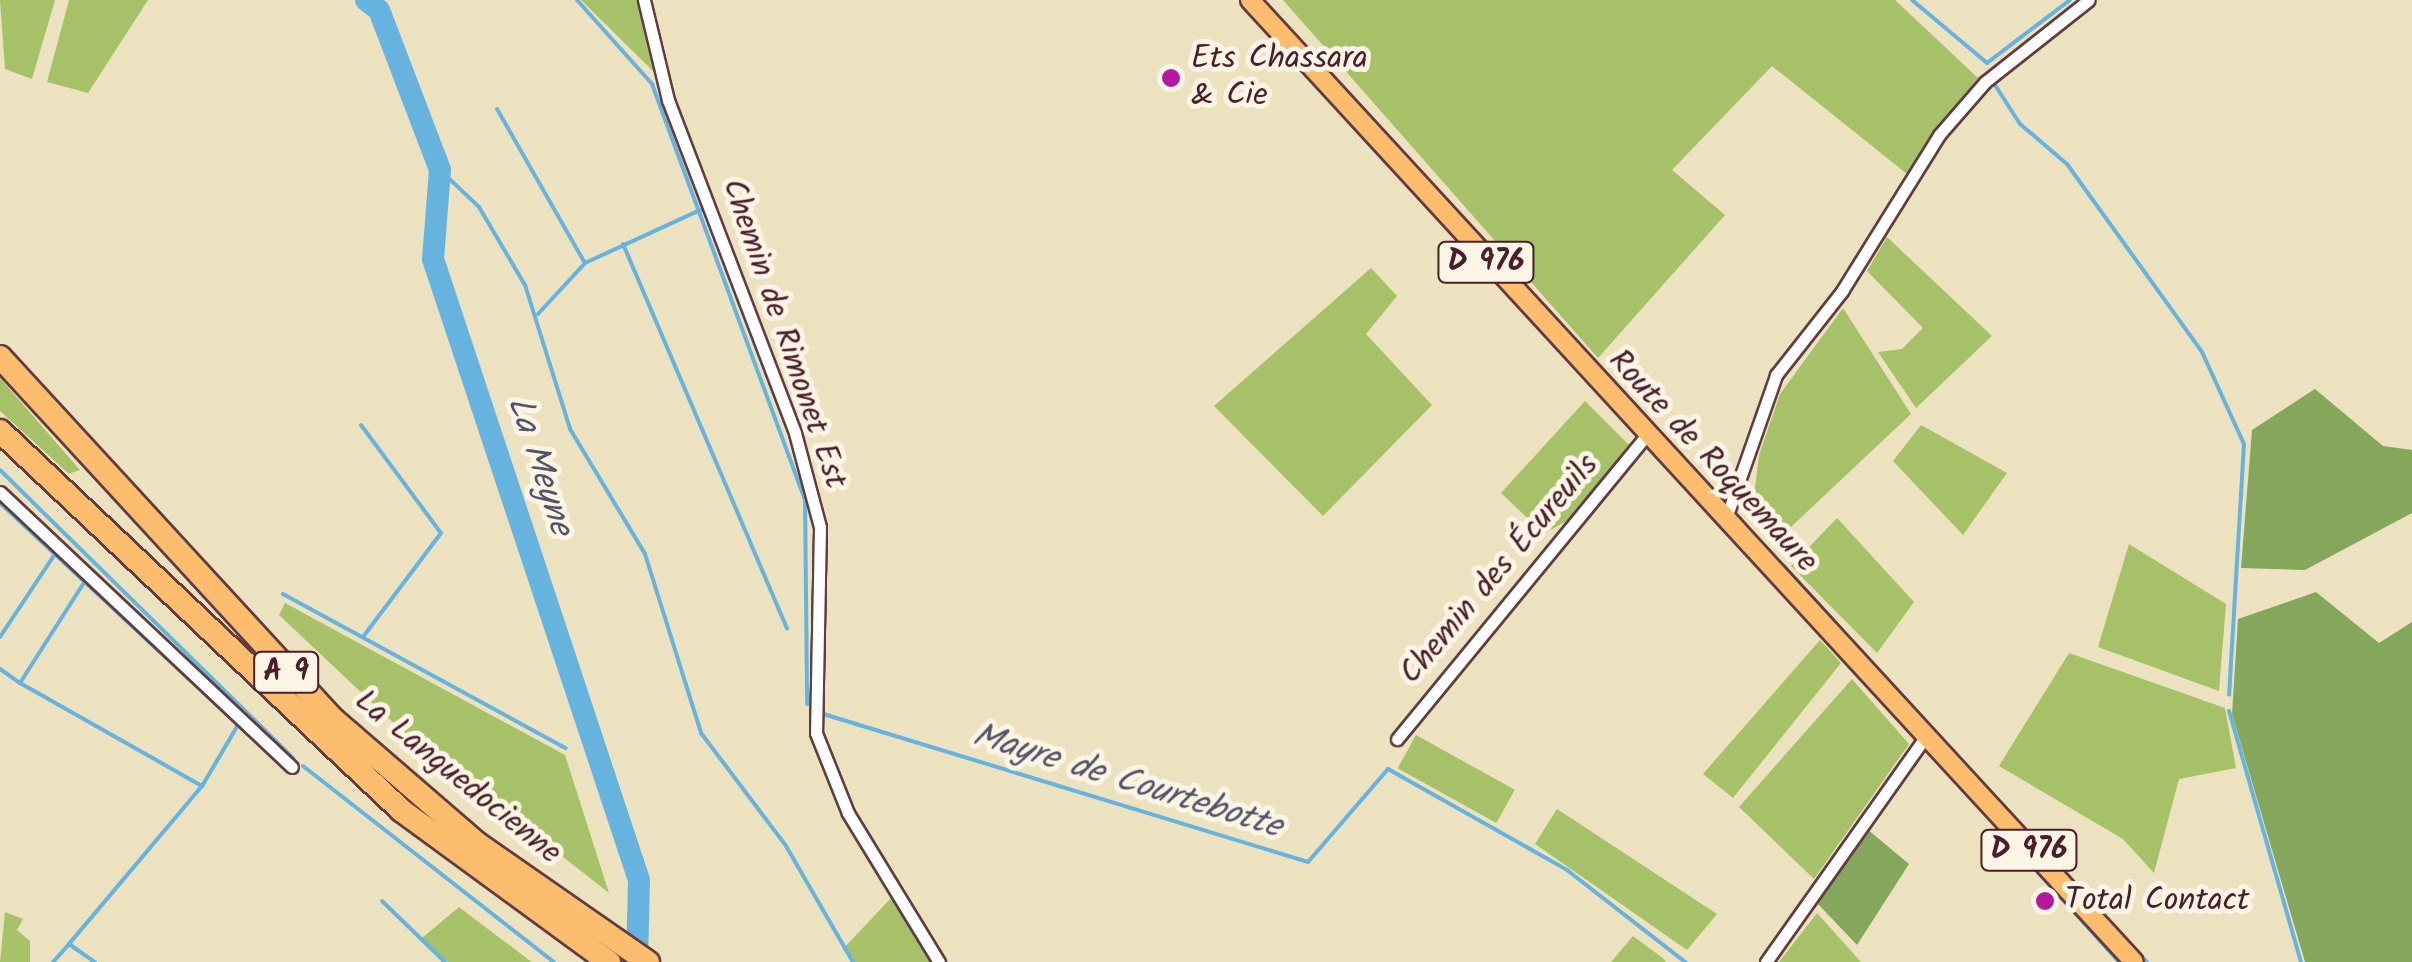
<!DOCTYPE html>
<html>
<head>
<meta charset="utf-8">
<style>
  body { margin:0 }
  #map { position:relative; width:2412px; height:962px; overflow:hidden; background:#ede2c0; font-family:Kalam,sans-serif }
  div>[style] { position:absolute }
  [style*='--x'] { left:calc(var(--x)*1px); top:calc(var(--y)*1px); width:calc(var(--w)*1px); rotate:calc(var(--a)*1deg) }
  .green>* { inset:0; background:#a6c168; transform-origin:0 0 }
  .forest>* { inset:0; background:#84a75c }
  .stream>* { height:4px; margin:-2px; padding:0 2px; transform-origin:2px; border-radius:2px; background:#66b3e0 }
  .river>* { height:22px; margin:-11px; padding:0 11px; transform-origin:11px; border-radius:11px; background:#66b3e0 }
  .roads { filter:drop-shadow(2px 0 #623c41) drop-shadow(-2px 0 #623c41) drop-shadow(0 2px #623c41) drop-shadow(0 -2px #623c41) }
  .street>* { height:11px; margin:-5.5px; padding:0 5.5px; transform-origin:5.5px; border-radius:5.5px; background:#fff }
  .primary>* { height:18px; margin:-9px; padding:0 9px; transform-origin:9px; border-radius:9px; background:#fcbd6f }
  .highway>* { height:22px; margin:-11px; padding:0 11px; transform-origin:11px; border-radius:11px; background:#fcbd6f }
  .dots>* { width:28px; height:28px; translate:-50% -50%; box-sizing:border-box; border:5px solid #fcf5e5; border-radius:50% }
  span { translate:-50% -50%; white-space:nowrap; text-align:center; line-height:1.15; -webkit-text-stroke:10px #fcf5e5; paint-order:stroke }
  .shield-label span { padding:2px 8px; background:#fcf5e5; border:2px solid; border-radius:8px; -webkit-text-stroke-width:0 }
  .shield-label { font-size:30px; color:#4a1f2b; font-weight:700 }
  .poi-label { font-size:32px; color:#4a1f2b }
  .left { translate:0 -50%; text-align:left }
  .street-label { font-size:32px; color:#4a1f2b }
  .water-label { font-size:35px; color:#54536a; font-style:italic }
</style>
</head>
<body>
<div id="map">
  <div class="green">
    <div style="clip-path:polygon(0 0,55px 0,32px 79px,5px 69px)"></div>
    <div style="clip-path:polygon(69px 0,148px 0,88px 93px,47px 82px)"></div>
    <div style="clip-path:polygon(581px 0,639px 0,657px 75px)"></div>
    <div style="clip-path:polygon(1283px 0,1895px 0,1978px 78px,1907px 174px,1772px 66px,1672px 170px,1725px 215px,1598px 358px)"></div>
    <div style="clip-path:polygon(1887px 237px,1992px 336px,1916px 408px,1878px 352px,1902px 349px,1923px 328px,1867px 271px)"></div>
    <div style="clip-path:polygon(1371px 268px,1397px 296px,1366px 334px,1432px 405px,1323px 516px,1214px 406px)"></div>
    <div style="clip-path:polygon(1843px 308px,1911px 414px,1775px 542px,1752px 513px,1759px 455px,1780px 394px)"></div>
    <div style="clip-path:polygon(0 378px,80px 470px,69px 474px,0 411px)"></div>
    <div style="clip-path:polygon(1585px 401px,1632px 448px,1578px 514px,1544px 534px,1501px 493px)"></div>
    <div style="clip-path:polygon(1921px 425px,2007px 473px,1963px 535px,1893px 461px)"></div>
    <div style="clip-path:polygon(1837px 518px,1914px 602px,1877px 653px,1791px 566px)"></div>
    <div style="clip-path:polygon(2129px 544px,2226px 604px,2219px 691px,2098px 647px)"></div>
    <div style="clip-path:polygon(285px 603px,565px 755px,609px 893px,399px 728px,279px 615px)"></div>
    <div style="clip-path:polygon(1820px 640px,1841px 663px,1733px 798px,1703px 774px)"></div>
    <div style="clip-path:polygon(2069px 653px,2225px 708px,2236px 768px,2179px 779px,2154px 873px,2123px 839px,1999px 766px)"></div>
    <div style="clip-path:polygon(1852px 679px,1909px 744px,1814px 879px,1739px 807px)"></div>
    <div style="left:1416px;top:735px;width:113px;height:38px;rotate:29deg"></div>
    <div style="clip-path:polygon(1557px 809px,1717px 914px,1687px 950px,1535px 844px)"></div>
    <div style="clip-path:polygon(891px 898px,933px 962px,852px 962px,843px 949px)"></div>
    <div style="clip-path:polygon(459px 907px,525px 957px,532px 962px,448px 962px,422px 938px)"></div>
    <div style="clip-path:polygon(5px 912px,23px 919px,17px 930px,30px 941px,30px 962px,0 962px)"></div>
    <div style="clip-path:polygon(1817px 913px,1861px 962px,1779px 962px)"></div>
    <div style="clip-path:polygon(1633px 936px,1664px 959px,1666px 962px,1611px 962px)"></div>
  </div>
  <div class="forest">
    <div style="clip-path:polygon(2315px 389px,2383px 446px,2412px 450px,2412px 513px,2305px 570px,2241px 568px,2252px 430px)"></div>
    <div style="clip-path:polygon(2316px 592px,2379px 643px,2412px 622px,2412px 962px,2305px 962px,2232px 714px,2238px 619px)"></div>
    <div style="clip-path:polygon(1867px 829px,1909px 864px,1857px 945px,1817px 903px)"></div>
  </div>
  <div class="stream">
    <div style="--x:577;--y:0;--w:113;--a:48.2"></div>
    <div style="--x:652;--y:84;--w:442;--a:69.8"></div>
    <div style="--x:805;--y:499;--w:205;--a:89.4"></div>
    <div style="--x:1912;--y:0;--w:98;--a:40"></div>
    <div style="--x:1262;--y:26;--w:1035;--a:47.39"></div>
    <div style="--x:1987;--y:63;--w:104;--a:-37.2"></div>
    <div style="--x:1995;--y:85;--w:46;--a:57.3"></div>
    <div style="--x:2020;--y:124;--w:62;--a:40.4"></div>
    <div style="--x:2067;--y:164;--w:231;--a:54.3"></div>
    <div style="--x:2202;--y:352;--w:101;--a:65.5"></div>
    <div style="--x:2244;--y:444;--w:251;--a:93.4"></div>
    <div style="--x:497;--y:109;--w:177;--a:60.3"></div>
    <div style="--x:440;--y:170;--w:54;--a:43.5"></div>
    <div style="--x:479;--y:207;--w:91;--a:59.5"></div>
    <div style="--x:525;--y:285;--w:151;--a:72.6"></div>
    <div style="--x:570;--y:429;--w:146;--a:59"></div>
    <div style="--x:645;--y:554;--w:188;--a:72.6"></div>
    <div style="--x:701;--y:733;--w:141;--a:53"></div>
    <div style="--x:786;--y:846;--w:134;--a:60"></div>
    <div style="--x:623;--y:244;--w:418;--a:66.9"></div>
    <div style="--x:538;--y:314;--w:69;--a:-47.3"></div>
    <div style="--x:585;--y:263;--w:127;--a:-24.7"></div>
    <div style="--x:361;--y:425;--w:134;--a:53.5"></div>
    <div style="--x:441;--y:533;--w:130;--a:126.9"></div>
    <div style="--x:0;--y:470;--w:411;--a:44.5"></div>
    <div style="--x:0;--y:503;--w:325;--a:43"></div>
    <div style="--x:238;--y:725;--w:71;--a:120.5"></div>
    <div style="--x:202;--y:786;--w:207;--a:130.1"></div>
    <div style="--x:1784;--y:566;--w:158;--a:47.8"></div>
    <div style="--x:283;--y:594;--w:322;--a:28.6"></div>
    <div style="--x:0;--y:637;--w:100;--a:-56.5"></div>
    <div style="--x:0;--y:669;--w:24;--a:35"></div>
    <div style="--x:20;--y:683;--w:121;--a:-57.5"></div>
    <div style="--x:20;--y:683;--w:209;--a:29.5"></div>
    <div style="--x:2229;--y:711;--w:261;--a:74"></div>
    <div style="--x:820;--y:713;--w:510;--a:16.98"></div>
    <div style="--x:1308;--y:862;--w:123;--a:-49.3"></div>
    <div style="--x:1388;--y:769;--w:206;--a:29.4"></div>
    <div style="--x:1567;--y:870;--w:150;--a:37.9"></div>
    <div style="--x:303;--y:766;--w:318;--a:38"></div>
    <div style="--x:1989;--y:818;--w:194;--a:47.9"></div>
    <div style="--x:382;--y:901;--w:88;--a:44.1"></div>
    <div style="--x:2116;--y:929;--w:45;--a:46.8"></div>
    <div style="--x:53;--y:962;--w:24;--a:-48"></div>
    <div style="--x:69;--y:944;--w:32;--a:35"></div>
  </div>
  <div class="river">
    <div style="--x:366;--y:0;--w:16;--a:38"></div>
    <div style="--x:379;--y:10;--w:171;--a:69.1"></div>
    <div style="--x:440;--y:170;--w:89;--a:94.5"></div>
    <div style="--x:433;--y:259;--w:654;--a:71.65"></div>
    <div style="--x:639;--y:880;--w:82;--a:91.4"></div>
  </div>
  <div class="roads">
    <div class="street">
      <div style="--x:644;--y:0;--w:103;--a:76.5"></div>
      <div style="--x:668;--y:100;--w:356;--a:69.1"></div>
      <div style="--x:795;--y:433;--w:97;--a:75.1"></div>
      <div style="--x:820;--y:527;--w:206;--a:91.1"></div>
      <div style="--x:816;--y:733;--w:86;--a:68.2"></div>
      <div style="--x:848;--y:813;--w:175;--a:58.6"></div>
      <div style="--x:0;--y:492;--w:401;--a:43.3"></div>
      <div style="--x:1725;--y:521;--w:155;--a:-70.7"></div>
      <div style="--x:1776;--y:375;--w:107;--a:-51.8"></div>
      <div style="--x:1842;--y:291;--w:184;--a:-58.1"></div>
      <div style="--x:1939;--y:135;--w:70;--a:-49"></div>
      <div style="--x:1985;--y:82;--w:132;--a:-38.3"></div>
      <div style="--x:1397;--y:739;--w:392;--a:-50.6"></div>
      <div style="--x:1766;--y:962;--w:277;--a:-54.7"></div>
    </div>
    <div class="primary">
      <div style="--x:1250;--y:0;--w:1306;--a:47.42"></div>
    </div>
    <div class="highway">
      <div style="--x:0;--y:357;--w:492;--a:47.4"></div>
      <div style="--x:333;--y:719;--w:191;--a:40.8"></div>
      <div style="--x:478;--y:844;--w:207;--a:34.8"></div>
      <div style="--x:0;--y:431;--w:552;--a:43.38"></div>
      <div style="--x:401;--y:810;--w:258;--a:36.2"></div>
    </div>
  </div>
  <div class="dots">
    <div style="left:1171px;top:78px;background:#b5179e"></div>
    <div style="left:2045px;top:901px;background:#b5179e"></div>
  </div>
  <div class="shield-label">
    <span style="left:1486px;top:262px">D 976</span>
    <span style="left:286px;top:672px">A 9</span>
    <span style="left:2029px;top:850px">D 976</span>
  </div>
  <div class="poi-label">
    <span class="left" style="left:1191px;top:78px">Ets Chassara<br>&amp; Cie</span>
    <span class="left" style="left:2065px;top:901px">Total Contact</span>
  </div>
  <div class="street-label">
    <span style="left:783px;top:334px;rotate:71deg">Chemin de Rimonet Est</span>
    <span style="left:1712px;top:462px;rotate:47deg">Route de Roquemaure</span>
    <span style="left:1500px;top:570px;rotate:-50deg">Chemin des Écureuils</span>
    <span style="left:457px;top:778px;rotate:39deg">La Languedocienne</span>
  </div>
  <div class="water-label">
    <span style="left:539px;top:466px;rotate:72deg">La Meyne</span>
    <span style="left:1127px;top:782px;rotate:17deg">Mayre de Courtebotte</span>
  </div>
</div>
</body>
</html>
